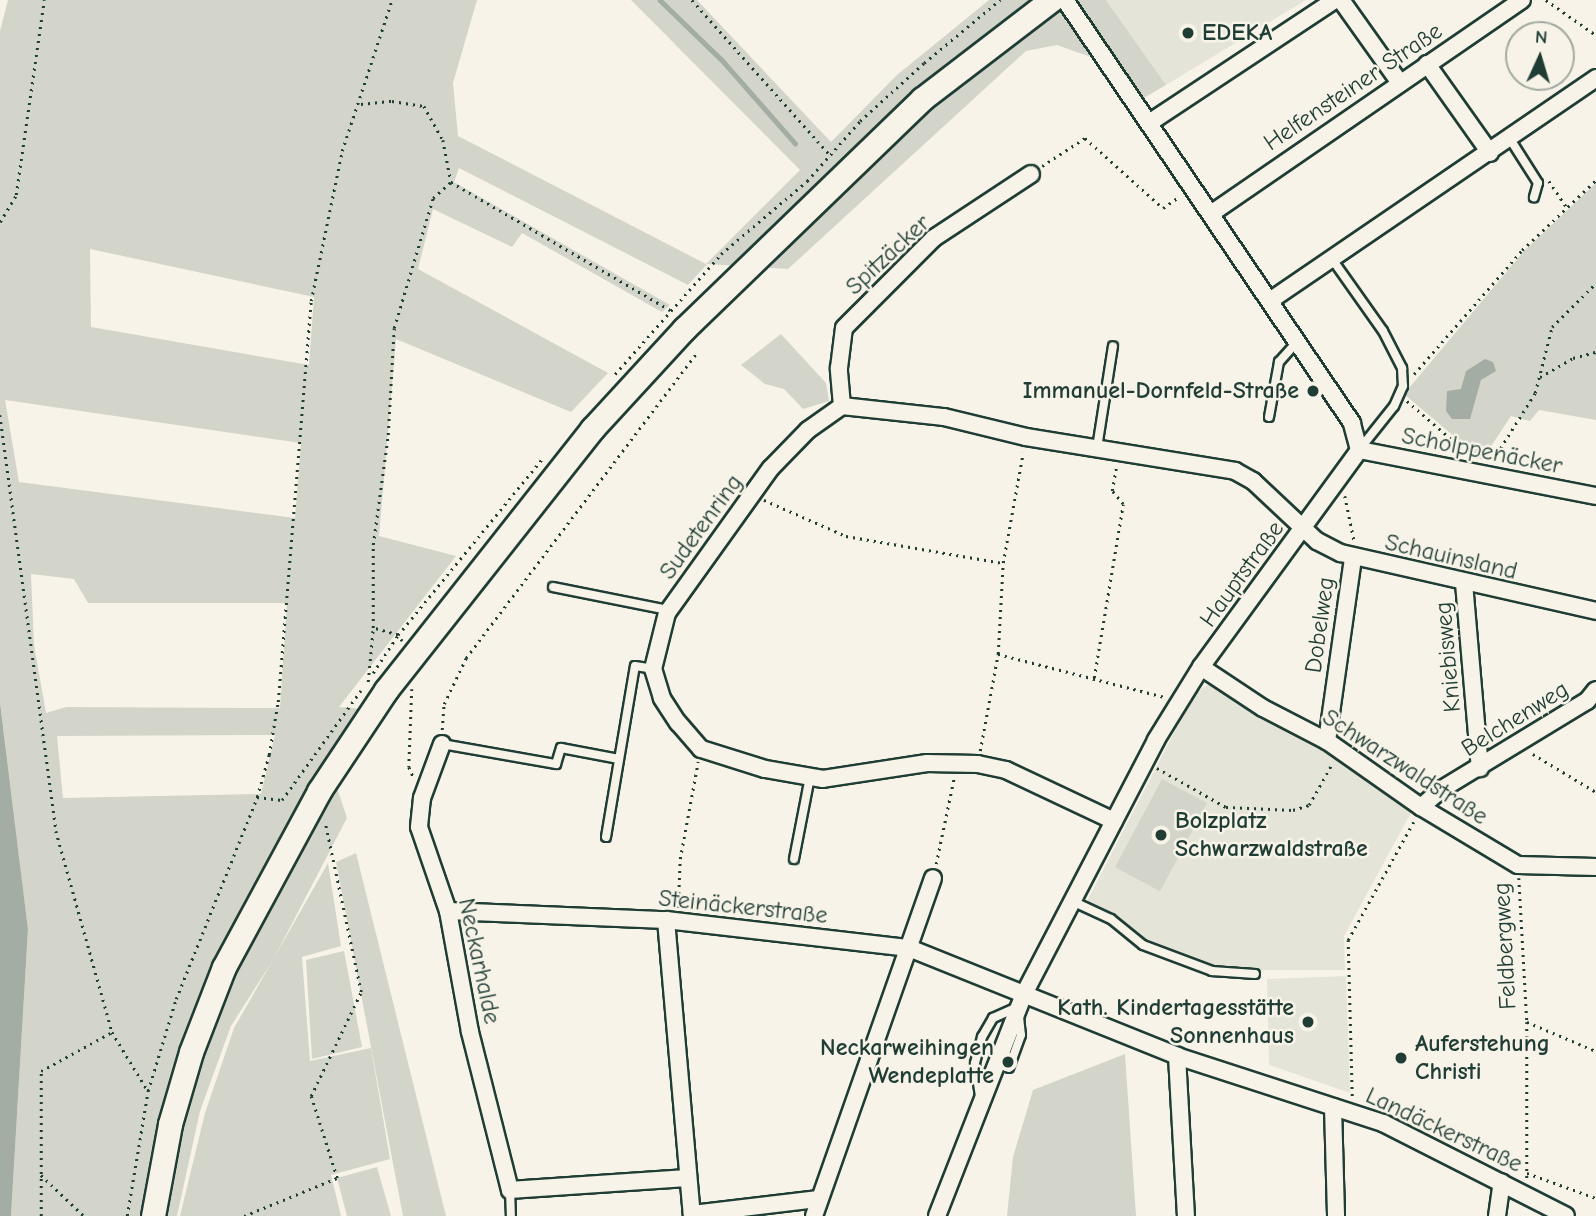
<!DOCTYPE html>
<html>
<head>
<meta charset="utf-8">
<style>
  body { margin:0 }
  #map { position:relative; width:1596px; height:1216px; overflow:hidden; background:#f7f3e8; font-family:"Comic Neue",sans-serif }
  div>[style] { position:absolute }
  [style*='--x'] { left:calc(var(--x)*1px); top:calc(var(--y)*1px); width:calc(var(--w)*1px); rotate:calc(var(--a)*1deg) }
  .built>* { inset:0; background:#e5e4d9 }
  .green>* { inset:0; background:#d3d5ca; transform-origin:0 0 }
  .water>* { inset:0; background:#a4ada3 }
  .stream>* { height:4.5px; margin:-2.25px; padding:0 2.25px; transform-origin:2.25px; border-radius:2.25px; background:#a4ada3 }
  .path>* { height:2.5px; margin-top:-1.25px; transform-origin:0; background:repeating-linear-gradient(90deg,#1f3d34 0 2px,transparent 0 7px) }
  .roads { filter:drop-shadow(2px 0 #1f3d34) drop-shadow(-2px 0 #1f3d34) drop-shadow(0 2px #1f3d34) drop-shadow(0 -2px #1f3d34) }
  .service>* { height:8px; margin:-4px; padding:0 4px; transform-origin:4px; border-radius:4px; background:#f7f3e8 }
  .minor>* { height:16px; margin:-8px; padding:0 8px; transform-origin:8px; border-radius:8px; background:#f7f3e8 }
  .secondary>* { height:23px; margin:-11.5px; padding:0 11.5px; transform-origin:11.5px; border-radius:11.5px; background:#f7f3e8 }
  .dots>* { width:19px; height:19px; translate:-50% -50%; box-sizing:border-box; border:4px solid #f7f3e8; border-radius:50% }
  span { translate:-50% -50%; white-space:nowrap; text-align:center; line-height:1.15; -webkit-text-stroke:5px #f7f3e8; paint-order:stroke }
  .poi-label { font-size:24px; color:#1f3d34; font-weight:700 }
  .left { translate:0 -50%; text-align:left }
  .right { translate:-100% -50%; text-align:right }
  .street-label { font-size:24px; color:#1f3d34 }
  .north { position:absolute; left:1505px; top:21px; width:70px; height:70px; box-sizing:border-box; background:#f7f3e8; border:2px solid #a1aaa0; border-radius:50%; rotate:4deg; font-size:19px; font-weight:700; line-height:28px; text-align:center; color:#1f3d34 }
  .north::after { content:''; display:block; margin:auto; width:24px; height:32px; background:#1f3d34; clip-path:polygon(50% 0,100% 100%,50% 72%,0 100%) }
</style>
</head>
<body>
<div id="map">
  <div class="built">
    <div style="clip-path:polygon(1106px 0,1306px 0,1166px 85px)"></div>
    <div style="clip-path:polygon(1210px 683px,1307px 738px,1413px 809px,1344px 936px,1345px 970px,1266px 970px,1196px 963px,1141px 938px,1086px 903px,1194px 694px)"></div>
    <div style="clip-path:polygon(1346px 976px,1350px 1093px,1269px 1065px,1267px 979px)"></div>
  </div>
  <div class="green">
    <div style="clip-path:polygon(evenodd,8px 0,477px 0,453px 83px,458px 136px,706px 264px,800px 170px,631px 0,697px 0,831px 142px,897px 75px,989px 0,1106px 0,1166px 85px,1130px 106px,1091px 57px,1057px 45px,1026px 51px,788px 269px,707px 264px,688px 285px,459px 168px,454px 182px,670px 305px,662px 312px,522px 233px,512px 247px,433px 209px,418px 269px,608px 373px,571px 412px,396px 339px,379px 536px,456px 556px,339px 707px,364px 709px,264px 866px,192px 1022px,144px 1216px,11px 1216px,28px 929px,0 703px,0 31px,8px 0,90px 249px,314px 297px,309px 365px,91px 327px,90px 249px,8px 0,5px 400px,301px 443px,295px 518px,19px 482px,5px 400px,8px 0,31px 574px,74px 579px,88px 603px,287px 603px,280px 708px,66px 707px,46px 713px,34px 645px,31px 574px,8px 0,275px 735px,261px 794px,63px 798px,57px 736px,275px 735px)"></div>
    <div style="clip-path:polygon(1596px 183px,1596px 420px,1539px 410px,1530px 421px,1511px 416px,1482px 460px,1404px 394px,1524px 251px)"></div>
    <div style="clip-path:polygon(781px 334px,826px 383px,829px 401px,803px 409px,784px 389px,765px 384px,741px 365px)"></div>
    <div style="left:1162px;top:779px;width:51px;height:100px;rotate:28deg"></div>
    <div style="clip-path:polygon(336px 785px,347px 818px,273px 960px,231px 1026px,200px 1111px,177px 1216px,165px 1216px,195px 1071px,240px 954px)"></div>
    <div style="clip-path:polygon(356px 853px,446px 1216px,403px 1216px,336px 862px)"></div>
    <div style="clip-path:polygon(328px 863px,341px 946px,302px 957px,310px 1061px,371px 1048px,390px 1159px,331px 1175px,341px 1216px,180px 1216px,205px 1113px,234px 1028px)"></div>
    <div style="clip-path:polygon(344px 951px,362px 1047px,312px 1059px,306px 960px)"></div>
    <div style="clip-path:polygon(1125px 1054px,1136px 1216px,1007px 1216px,1013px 1157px,1033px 1090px)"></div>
    <div style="clip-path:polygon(377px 1167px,391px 1216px,347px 1216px,337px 1178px)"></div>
  </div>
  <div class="water">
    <div style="clip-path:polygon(1485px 359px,1493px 362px,1496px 371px,1481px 380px,1470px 419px,1452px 419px,1446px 411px,1447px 391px,1461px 389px,1466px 371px)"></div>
    <div style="clip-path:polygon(0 703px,28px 929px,11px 1216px,0 1216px)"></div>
  </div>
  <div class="stream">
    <div style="--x:660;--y:0;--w:86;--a:44.1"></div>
    <div style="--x:722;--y:60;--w:111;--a:48.7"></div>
  </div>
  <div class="path">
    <div style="--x:692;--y:0;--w:209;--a:48.3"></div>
    <div style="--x:1546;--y:0;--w:61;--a:35"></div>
    <div style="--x:361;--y:104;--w:31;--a:-6"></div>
    <div style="--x:392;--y:101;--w:32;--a:9"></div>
    <div style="--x:424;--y:106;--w:39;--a:61"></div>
    <div style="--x:443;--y:140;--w:43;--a:79.2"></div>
    <div style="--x:451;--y:182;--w:254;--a:30.3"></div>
    <div style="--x:1042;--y:166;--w:51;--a:-33.1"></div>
    <div style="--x:1085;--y:138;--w:105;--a:41.9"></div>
    <div style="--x:1163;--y:208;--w:19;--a:-35"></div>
    <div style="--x:1549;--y:181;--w:32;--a:56"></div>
    <div style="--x:0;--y:222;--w:31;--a:-59"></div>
    <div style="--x:16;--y:195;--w:197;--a:-81.8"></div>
    <div style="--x:615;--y:374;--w:160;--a:-48.5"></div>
    <div style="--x:721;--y:254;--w:113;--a:-40.3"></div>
    <div style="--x:807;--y:181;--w:80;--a:-48.5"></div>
    <div style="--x:860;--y:121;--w:86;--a:-42.2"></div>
    <div style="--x:924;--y:63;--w:99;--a:-39.7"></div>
    <div style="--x:1414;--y:374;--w:164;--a:-48.9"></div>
    <div style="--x:1522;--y:250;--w:102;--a:-43.4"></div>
    <div style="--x:1540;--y:377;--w:38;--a:-30"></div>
    <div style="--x:1573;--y:358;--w:24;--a:-15"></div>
    <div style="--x:1407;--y:401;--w:84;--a:40.7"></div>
    <div style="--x:0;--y:415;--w:420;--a:82.3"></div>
    <div style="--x:56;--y:831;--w:209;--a:74.4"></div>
    <div style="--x:112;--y:1032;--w:69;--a:58.6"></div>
    <div style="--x:1493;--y:460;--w:79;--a:-57.9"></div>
    <div style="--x:1535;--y:393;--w:68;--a:-75.6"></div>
    <div style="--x:1552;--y:327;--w:62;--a:-45"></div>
    <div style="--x:1345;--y:496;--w:45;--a:78.4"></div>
    <div style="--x:764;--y:500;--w:90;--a:23.7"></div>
    <div style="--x:846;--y:536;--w:159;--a:9.8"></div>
    <div style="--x:402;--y:641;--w:7;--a:-124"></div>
    <div style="--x:398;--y:635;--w:26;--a:-164"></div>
    <div style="--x:373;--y:628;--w:83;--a:-90"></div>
    <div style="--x:373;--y:545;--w:111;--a:-82.2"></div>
    <div style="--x:388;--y:435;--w:107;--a:-86.8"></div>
    <div style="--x:394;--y:328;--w:136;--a:-73.3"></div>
    <div style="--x:433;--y:198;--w:24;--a:-42"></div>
    <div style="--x:998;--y:654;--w:171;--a:14.5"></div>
    <div style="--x:373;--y:673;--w:45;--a:-56.7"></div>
    <div style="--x:398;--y:635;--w:227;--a:-50.7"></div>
    <div style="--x:1094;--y:678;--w:176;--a:-80.5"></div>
    <div style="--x:1123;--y:504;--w:17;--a:-130"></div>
    <div style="--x:1112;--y:491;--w:23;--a:-80"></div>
    <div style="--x:368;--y:682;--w:54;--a:-84.7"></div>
    <div style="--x:412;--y:689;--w:78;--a:92.2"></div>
    <div style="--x:409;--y:767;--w:10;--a:66"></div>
    <div style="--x:442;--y:730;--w:26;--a:-86"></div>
    <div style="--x:444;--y:704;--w:51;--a:-64.4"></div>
    <div style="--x:466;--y:658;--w:383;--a:-52.9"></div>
    <div style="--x:980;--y:751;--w:99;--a:-79.5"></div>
    <div style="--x:998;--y:654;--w:91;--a:-86.9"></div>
    <div style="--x:1003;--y:563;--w:112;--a:-79.7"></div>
    <div style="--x:1533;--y:754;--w:74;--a:31.1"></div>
    <div style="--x:1157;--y:768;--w:79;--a:29.5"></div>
    <div style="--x:1226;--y:807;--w:67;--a:2.6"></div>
    <div style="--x:1293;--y:810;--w:17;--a:-17"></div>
    <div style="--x:1309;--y:805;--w:47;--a:-60.7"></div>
    <div style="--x:257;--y:797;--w:25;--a:7"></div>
    <div style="--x:282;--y:800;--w:135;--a:-54.3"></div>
    <div style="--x:936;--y:864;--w:88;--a:-78.2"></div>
    <div style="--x:1519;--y:878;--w:144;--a:86.8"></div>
    <div style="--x:1527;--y:1022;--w:157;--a:90"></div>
    <div style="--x:678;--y:908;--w:49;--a:-87.7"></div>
    <div style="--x:680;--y:859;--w:99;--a:-79.5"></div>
    <div style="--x:1527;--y:1022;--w:75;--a:22.8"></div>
    <div style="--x:1352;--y:1096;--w:156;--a:-91.5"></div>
    <div style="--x:1348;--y:940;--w:138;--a:-61"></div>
    <div style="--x:1527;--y:1173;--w:73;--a:19.9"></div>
    <div style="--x:41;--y:1175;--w:59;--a:43.6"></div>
    <div style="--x:41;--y:1216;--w:145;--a:-90"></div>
    <div style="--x:41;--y:1071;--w:81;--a:-28.8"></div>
    <div style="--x:127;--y:1216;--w:127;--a:-80.5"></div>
    <div style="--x:148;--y:1091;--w:96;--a:-73.1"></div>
    <div style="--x:176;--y:999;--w:218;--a:-68.1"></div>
    <div style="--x:257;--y:797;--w:44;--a:-74.1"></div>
    <div style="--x:269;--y:755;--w:54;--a:-80.4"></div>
    <div style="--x:278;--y:702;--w:402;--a:-85.3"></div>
    <div style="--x:311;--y:301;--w:153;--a:-78.3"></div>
    <div style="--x:342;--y:151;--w:159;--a:-71.7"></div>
    <div style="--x:244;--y:1216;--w:100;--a:-22.2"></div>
    <div style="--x:337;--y:1178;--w:86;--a:-107.6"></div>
    <div style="--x:311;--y:1096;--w:115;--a:-64.3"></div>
    <div style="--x:361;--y:992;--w:174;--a:-102"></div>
  </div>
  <div class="roads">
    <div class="service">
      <div style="--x:1510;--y:139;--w:52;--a:57.5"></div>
      <div style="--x:1538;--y:183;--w:15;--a:106"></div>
      <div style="--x:1332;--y:259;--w:88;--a:54.7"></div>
      <div style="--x:1383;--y:331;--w:42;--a:62.8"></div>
      <div style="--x:1402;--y:368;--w:18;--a:87"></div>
      <div style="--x:1403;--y:386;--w:22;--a:114"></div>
      <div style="--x:1394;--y:406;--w:56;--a:128.5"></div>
      <div style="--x:1269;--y:417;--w:56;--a:-79.7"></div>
      <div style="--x:1279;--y:362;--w:28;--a:-48"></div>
      <div style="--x:1097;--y:448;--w:103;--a:-81.1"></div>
      <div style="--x:553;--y:587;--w:117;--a:11.3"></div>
      <div style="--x:442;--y:744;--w:116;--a:10"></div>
      <div style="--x:556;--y:764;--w:17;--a:-73"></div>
      <div style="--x:561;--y:748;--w:59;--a:10.7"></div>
      <div style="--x:606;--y:837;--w:173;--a:-80.4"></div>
      <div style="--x:635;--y:666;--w:18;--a:9"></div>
      <div style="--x:794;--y:859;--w:84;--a:-79"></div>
      <div style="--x:1072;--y:901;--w:43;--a:24.8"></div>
      <div style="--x:1111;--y:919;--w:41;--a:39.1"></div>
      <div style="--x:1143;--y:945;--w:74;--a:20.6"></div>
      <div style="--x:1212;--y:971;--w:43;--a:4"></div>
      <div style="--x:980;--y:1096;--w:33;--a:-99"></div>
      <div style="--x:975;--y:1063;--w:27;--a:-75"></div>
      <div style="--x:982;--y:1037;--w:22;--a:-60"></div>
      <div style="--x:993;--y:1018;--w:27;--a:-24"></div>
      <div style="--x:1018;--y:1007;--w:28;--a:84"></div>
      <div style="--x:1021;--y:1035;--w:35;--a:110"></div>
      <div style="--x:510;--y:1190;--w:26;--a:88"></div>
    </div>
    <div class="minor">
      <div style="--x:1341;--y:0;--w:102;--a:54.6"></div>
      <div style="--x:1427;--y:64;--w:109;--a:54.7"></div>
      <div style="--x:1149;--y:123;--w:223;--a:-33.5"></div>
      <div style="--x:1212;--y:213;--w:376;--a:-34.5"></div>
      <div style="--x:1271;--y:300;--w:394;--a:-34.3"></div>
      <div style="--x:842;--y:406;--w:38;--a:-95"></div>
      <div style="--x:839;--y:368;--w:40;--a:-82.9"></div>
      <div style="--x:844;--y:328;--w:127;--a:-45"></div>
      <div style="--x:934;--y:238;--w:116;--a:-33.4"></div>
      <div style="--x:1359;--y:450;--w:241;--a:11"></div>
      <div style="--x:1464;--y:583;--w:186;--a:85.1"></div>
      <div style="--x:1201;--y:667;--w:74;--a:33.5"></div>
      <div style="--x:1263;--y:708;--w:72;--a:27.3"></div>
      <div style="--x:1327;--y:741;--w:115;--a:35.1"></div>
      <div style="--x:1421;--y:807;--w:113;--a:30.9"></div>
      <div style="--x:1518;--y:865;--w:78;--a:1.5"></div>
      <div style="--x:1327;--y:741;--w:185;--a:-81.9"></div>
      <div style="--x:442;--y:744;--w:58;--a:110.3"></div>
      <div style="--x:422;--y:798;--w:29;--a:96"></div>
      <div style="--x:419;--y:827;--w:89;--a:71"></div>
      <div style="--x:448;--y:911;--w:123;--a:79.7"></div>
      <div style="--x:470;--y:1032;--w:163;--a:75.8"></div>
      <div style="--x:510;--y:1190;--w:177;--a:-3.9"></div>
      <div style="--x:1421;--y:807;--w:28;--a:-41"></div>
      <div style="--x:1442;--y:789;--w:170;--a:-31.3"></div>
      <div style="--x:1587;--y:701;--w:14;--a:-51"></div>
      <div style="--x:1114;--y:821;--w:119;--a:-154.7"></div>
      <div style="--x:1006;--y:770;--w:29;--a:-168"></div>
      <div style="--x:978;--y:764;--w:51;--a:-178.9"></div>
      <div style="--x:927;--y:763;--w:105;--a:171.3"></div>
      <div style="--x:823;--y:779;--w:59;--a:-170.2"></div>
      <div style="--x:765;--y:769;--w:67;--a:-162.6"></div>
      <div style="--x:701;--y:749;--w:35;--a:-131"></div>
      <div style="--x:678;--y:723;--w:30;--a:-123"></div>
      <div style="--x:662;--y:698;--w:30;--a:-107"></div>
      <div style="--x:653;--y:669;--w:58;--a:-76"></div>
      <div style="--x:667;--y:613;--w:178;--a:-54.4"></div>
      <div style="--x:771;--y:468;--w:53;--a:-45.8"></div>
      <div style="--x:808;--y:430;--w:42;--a:-35.2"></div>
      <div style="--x:842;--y:406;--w:103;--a:6.2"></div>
      <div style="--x:944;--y:417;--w:84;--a:13.7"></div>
      <div style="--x:1026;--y:437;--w:212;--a:9.2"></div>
      <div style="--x:1235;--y:471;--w:21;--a:29"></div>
      <div style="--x:1253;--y:481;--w:88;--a:43.2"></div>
      <div style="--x:1317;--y:541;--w:27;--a:27"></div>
      <div style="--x:1341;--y:553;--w:262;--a:12.8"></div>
      <div style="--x:448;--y:911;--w:218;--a:2.4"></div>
      <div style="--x:666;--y:920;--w:245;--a:6.6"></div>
      <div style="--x:909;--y:948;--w:289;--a:21.9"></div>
      <div style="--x:1177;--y:1056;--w:217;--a:18"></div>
      <div style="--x:1383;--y:1123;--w:205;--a:26.9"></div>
      <div style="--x:666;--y:920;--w:297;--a:85"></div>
      <div style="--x:1177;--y:1056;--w:160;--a:86.8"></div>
      <div style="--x:1333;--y:1107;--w:109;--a:88.4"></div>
      <div style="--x:692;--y:1214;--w:126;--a:-6.8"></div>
      <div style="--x:814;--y:1216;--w:358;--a:-70.6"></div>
      <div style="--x:937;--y:1216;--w:238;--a:-68.6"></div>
      <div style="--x:1024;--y:994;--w:286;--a:-62.5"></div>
      <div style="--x:1156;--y:740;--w:86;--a:-58.3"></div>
      <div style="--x:1201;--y:667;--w:268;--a:-53.9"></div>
      <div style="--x:1359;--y:450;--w:28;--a:-105"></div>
      <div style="--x:1352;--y:423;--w:511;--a:-124.16"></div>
      <div style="--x:1497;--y:1216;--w:34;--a:-82"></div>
    </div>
    <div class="secondary">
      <div style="--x:153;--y:1216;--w:94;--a:-79.5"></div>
      <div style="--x:170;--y:1124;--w:75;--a:-73.7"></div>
      <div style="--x:191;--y:1052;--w:91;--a:-68.8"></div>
      <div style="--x:224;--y:967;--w:200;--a:-61.6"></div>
      <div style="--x:319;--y:791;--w:121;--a:-56.4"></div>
      <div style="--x:386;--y:690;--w:333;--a:-51.7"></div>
      <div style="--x:592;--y:429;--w:136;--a:-47.4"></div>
      <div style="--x:684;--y:329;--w:331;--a:-44"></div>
      <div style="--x:922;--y:99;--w:163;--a:-37.5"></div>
    </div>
  </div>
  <div class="dots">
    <div style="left:1188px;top:33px;background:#1f3d34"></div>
    <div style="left:1313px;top:391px;background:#1f3d34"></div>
    <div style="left:1161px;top:835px;background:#1f3d34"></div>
    <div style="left:1308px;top:1022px;background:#1f3d34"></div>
    <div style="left:1401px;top:1058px;background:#1f3d34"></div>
    <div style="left:1008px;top:1062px;background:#1f3d34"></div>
  </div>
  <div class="poi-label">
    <span class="left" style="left:1202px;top:33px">EDEKA</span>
    <span class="right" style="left:1299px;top:391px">Immanuel-Dornfeld-Straße</span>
    <span class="left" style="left:1175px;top:835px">Bolzplatz<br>Schwarzwaldstraße</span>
    <span class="right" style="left:1294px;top:1022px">Kath. Kindertagesstätte<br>Sonnenhaus</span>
    <span class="left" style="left:1415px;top:1058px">Auferstehung<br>Christi</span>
    <span class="right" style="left:994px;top:1062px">Neckarweihingen<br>Wendeplatte</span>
  </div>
  <div class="street-label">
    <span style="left:1353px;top:87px;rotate:-34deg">Helfensteiner Straße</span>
    <span style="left:888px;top:255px;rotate:-43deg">Spitzäcker</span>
    <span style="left:1482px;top:451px;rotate:11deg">Scholppenäcker</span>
    <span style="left:701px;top:527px;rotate:-54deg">Sudetenring</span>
    <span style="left:1451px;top:557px;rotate:13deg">Schauinsland</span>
    <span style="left:1242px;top:574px;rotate:-54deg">Hauptstraße</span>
    <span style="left:1320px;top:625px;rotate:-82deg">Dobelweg</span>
    <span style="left:1448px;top:657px;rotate:-95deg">Kniebisweg</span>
    <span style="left:1515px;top:719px;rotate:-32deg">Belchenweg</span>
    <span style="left:1405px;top:767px;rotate:33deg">Schwarzwaldstraße</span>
    <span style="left:743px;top:907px;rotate:6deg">Steinäckerstraße</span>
    <span style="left:1505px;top:946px;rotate:-93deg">Feldbergweg</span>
    <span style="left:479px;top:961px;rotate:78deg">Neckarhalde</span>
    <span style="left:1444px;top:1130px;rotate:25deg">Landäckerstraße</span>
  </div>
  <div class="north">N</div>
</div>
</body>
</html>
